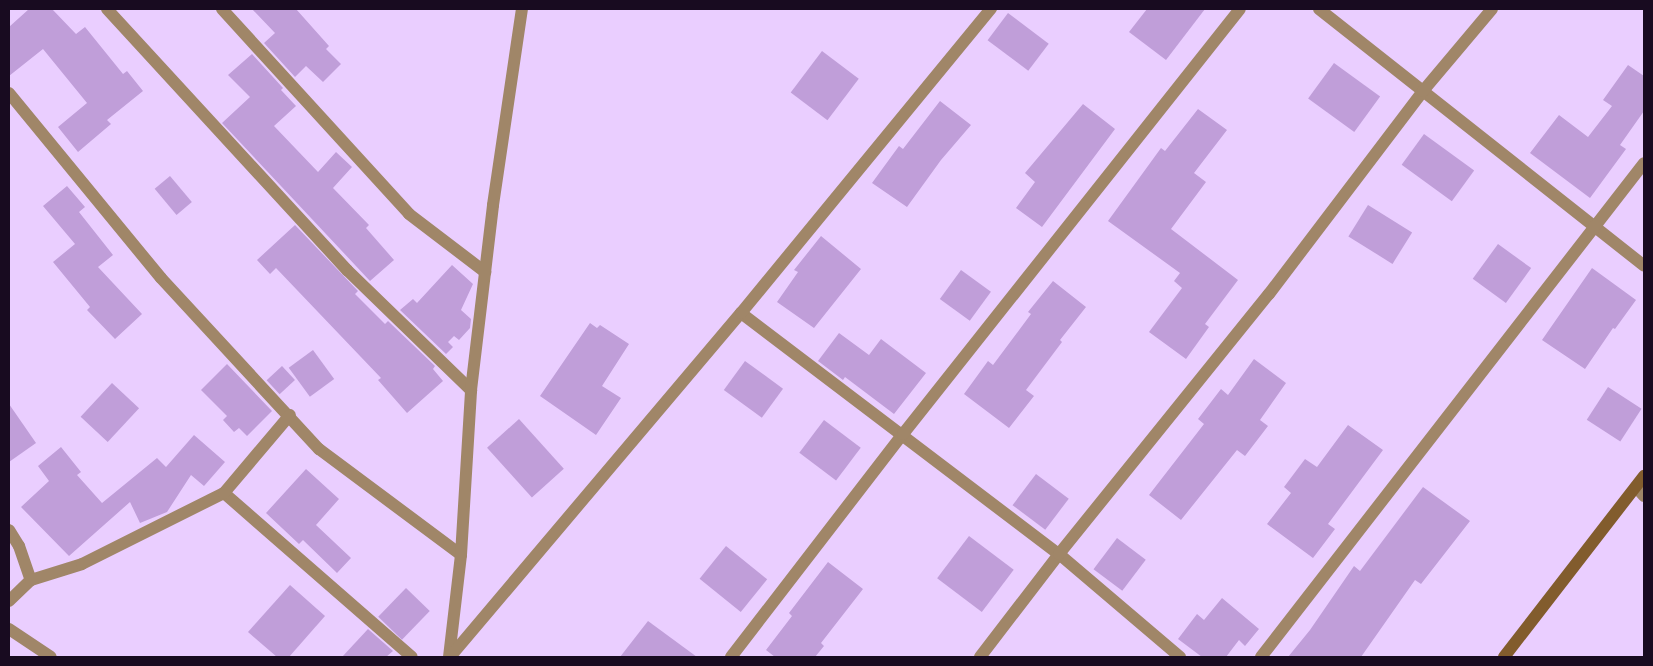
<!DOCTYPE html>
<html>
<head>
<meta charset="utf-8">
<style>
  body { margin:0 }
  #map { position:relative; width:1653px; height:666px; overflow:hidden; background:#eaceff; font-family:"PT Sans",sans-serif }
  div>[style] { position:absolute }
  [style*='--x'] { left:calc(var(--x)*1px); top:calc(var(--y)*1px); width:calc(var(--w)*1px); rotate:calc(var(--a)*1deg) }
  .building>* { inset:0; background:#c09ed9; transform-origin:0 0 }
  .street>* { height:12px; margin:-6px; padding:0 6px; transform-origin:6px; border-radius:6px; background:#a08668 }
  .secondary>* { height:12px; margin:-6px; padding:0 6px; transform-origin:6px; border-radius:6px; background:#825c2d }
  span { translate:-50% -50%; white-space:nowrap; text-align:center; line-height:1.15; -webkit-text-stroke:4.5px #eaceff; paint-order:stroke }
  .frame { position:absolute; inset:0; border:10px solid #180b20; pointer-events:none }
</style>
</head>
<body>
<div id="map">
  <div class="building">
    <div style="clip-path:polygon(29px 9px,52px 9px,76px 34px,85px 27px,123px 74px,127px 71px,143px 91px,107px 120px,111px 124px,78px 152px,58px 127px,87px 103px,43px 49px,9px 76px,9px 27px)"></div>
    <div style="clip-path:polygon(252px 9px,296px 9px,329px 46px,326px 49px,341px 64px,323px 82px,306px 66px,295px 77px,264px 43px,275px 33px)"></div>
    <div style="clip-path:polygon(1147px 9px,1205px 9px,1166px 60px,1129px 32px)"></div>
    <div style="left:1008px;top:13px;width:51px;height:34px;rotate:37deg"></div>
    <div style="left:822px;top:51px;width:46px;height:52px;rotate:37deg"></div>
    <div style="clip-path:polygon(252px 54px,283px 88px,281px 90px,296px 106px,274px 126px,318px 172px,336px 152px,352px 167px,333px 188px,369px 225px,366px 228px,394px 260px,370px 281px,222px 123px,250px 97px,228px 75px)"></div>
    <div style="left:1334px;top:63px;width:57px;height:44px;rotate:36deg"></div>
    <div style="clip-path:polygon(1628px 65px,1644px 76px,1644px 111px,1620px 145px,1626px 149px,1590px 198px,1530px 153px,1559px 115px,1588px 137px,1612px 106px,1603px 100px)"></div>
    <div style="clip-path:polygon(940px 101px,971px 125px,941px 160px,907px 207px,872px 183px,899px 146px,903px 149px)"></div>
    <div style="clip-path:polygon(1083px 104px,1115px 129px,1042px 227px,1016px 208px,1035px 182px,1025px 173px)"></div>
    <div style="clip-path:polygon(1198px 109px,1227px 130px,1194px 173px,1206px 182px,1171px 229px,1238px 280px,1205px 324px,1209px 327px,1186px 359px,1149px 332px,1182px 288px,1174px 281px,1180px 273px,1108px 221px,1161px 148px,1165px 151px)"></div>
    <div style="left:1424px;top:134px;width:62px;height:38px;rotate:36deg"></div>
    <div style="left:170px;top:176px;width:34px;height:20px;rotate:50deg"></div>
    <div style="clip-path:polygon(67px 186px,85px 207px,79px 212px,113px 255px,98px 267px,142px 314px,115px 339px,87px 310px,90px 307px,53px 262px,75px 244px,43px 206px)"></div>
    <div style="left:1368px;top:205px;width:52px;height:37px;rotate:32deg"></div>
    <div style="clip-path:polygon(295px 225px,358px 291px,355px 294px,385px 324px,388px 321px,435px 366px,433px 369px,443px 381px,407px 413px,378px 380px,381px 378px,276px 268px,270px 274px,257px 260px)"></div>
    <div style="clip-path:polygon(821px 236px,861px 269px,814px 328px,777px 302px,798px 272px,794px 270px)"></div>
    <div style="left:1498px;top:244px;width:41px;height:43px;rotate:36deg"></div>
    <div style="clip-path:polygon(452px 265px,473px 284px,461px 310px,471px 319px,470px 328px,459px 340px,454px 336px,448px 342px,453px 347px,446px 354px,400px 310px,413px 299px,417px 303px)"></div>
    <div style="clip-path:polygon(1592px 268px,1636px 300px,1615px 329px,1613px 328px,1585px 369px,1542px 340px)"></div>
    <div style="left:961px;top:270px;width:37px;height:36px;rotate:36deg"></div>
    <div style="clip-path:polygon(1053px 281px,1086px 307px,1060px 340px,1062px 342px,1026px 390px,1034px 396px,1009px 428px,964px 394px,988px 361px,993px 365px,1031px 314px,1028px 312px)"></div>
    <div style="clip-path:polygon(590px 323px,597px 328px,600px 325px,629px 344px,602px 386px,621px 398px,596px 435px,540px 396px)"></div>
    <div style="clip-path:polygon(839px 333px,869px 355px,881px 339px,926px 373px,894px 414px,845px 377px,843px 380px,818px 361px)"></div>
    <div style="left:313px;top:350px;width:36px;height:30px;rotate:54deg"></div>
    <div style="clip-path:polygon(1254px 359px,1286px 383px,1260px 420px,1268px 426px,1245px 456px,1237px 450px,1181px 520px,1149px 495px,1204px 424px,1198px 419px,1221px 389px,1228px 395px)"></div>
    <div style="left:745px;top:361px;width:47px;height:36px;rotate:36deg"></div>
    <div style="clip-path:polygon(227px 364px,272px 411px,247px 436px,239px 428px,234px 432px,223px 420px,227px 416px,201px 390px)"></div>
    <div style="left:282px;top:366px;width:19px;height:21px;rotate:47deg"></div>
    <div style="left:112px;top:383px;width:37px;height:46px;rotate:43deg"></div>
    <div style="left:1608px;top:387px;width:40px;height:39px;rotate:33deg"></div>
    <div style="clip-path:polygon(9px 404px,36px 443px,9px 462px)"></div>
    <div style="left:519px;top:419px;width:67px;height:43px;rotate:48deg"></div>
    <div style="left:824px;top:420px;width:46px;height:41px;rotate:37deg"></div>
    <div style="clip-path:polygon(1348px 425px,1383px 450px,1328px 524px,1335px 529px,1313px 558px,1267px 524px,1291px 493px,1284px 487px,1305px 459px,1317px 467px)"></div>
    <div style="clip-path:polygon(194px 435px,225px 462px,204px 486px,191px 475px,167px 512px,140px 523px,130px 502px,69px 556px,21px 507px,49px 481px,38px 466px,61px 447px,81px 472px,77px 475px,102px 503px,157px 458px,166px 467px)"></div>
    <div style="clip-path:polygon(306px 469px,339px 499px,316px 525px,351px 558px,337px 573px,303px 540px,299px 544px,266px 513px)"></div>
    <div style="left:1036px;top:474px;width:41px;height:39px;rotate:37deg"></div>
    <div style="clip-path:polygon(1423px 487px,1470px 521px,1421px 584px,1415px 580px,1361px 657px,1288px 657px,1310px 630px,1354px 566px,1360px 571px)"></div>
    <div style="left:969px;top:536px;width:56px;height:53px;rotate:37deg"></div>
    <div style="left:1117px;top:538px;width:36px;height:39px;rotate:37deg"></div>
    <div style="left:726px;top:546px;width:53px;height:42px;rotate:39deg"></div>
    <div style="clip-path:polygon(828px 562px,863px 589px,821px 643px,824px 646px,815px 657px,775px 657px,766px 650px,792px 616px,789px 613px)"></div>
    <div style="clip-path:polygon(290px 585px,325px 616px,289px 657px,277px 657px,248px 632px)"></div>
    <div style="left:406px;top:588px;width:33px;height:40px;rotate:44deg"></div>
    <div style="clip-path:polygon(1222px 598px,1259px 629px,1245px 646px,1239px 640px,1226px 657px,1202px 657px,1178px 639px,1197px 614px,1204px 620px)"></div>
    <div style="clip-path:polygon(648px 621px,697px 657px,620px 657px)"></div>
    <div style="clip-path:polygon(368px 629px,393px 651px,386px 657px,342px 657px)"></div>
  </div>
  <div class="street">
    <div style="--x:107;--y:9;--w:355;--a:47.4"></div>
    <div style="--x:347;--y:270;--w:173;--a:44.1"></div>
    <div style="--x:222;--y:9;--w:277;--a:47.6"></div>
    <div style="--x:409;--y:214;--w:96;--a:37.3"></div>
    <div style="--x:1319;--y:9;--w:414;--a:38.3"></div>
    <div style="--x:9;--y:93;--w:239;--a:50.6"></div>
    <div style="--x:161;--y:278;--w:233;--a:47.3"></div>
    <div style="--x:319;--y:449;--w:177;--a:36.7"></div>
    <div style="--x:741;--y:313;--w:399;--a:37.2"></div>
    <div style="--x:1059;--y:554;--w:159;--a:40.4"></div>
    <div style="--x:1636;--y:487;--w:12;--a:48"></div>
    <div style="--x:224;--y:493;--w:249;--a:41.1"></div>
    <div style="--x:9;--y:530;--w:19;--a:58"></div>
    <div style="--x:19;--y:546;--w:36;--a:71"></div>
    <div style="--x:9;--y:601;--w:30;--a:-44"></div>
    <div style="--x:31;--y:580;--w:53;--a:-17.4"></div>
    <div style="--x:82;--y:564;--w:159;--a:-26.6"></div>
    <div style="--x:224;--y:493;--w:102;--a:-49.8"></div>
    <div style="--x:9;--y:629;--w:50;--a:33.7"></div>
    <div style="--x:449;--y:657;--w:103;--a:-83.3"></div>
    <div style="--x:461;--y:555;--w:165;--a:-86.5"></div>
    <div style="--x:471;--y:390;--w:186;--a:-83.2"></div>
    <div style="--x:493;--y:205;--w:198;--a:-81.6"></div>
    <div style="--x:450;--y:657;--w:451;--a:-49.8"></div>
    <div style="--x:741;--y:313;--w:394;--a:-50.6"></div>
    <div style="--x:731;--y:657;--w:282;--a:-52.4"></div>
    <div style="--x:903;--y:434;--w:542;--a:-51.59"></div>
    <div style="--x:980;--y:657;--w:130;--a:-52.5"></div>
    <div style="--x:1059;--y:554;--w:334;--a:-51.1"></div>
    <div style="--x:1269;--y:294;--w:255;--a:-52.8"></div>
    <div style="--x:1423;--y:91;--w:107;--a:-49.9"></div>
    <div style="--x:1261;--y:657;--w:625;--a:-52.21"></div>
  </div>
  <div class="secondary">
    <div style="--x:1504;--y:657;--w:229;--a:-52.3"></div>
  </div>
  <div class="frame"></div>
</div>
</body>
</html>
